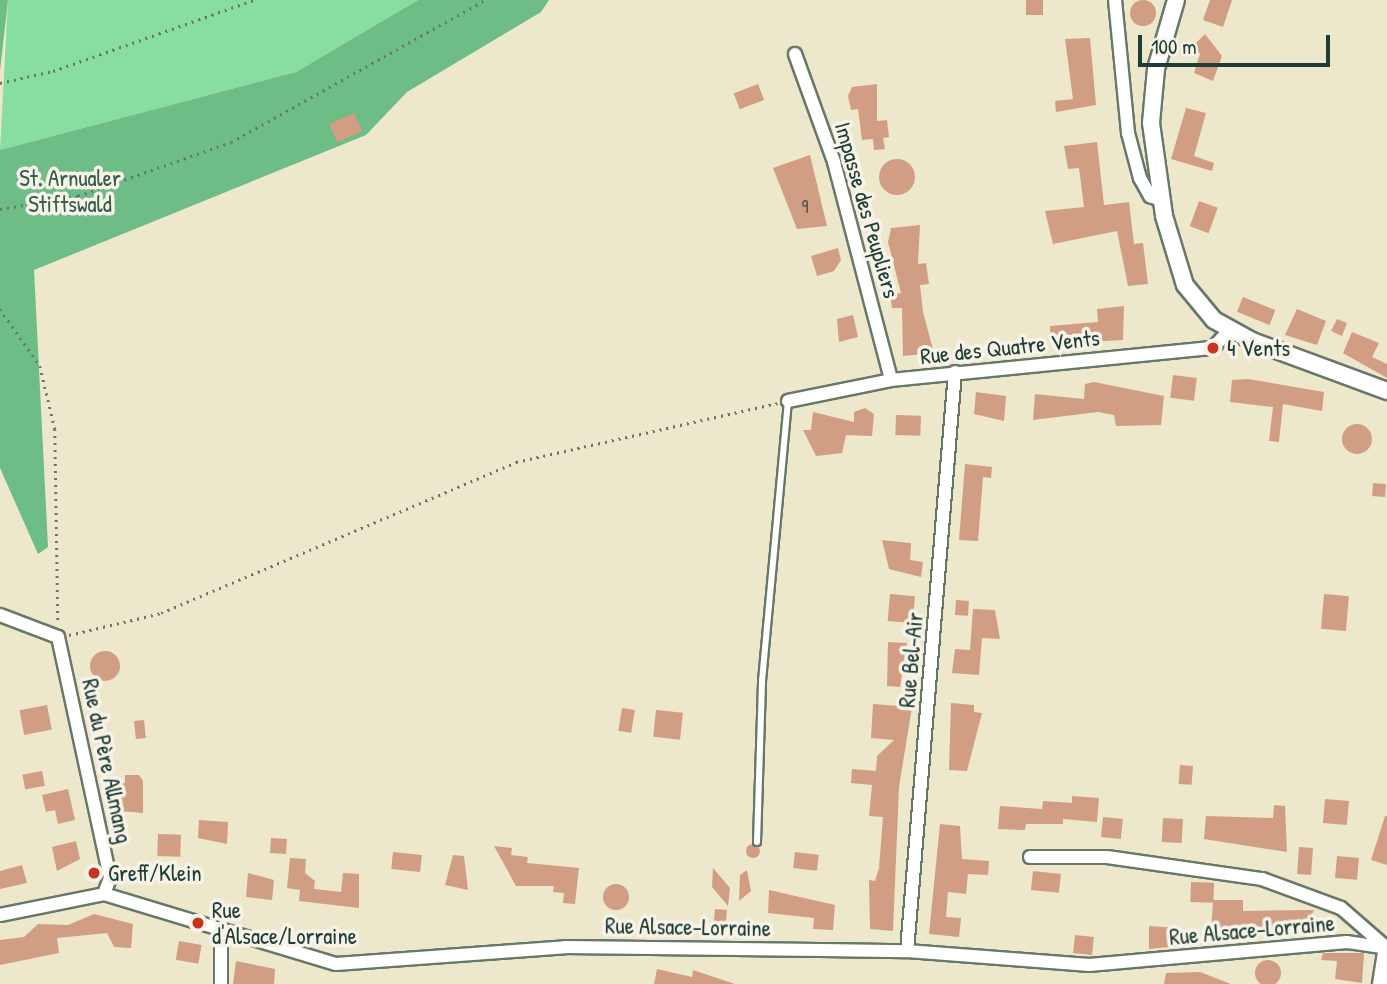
<!DOCTYPE html>
<html>
<head>
<meta charset="utf-8">
<style>
  body { margin:0 }
  #map { position:relative; width:1387px; height:984px; overflow:hidden; background:#ede7cc; font-family:"Patrick Hand",sans-serif }
  div>[style] { position:absolute }
  [style*='--x'] { left:calc(var(--x)*1px); top:calc(var(--y)*1px); width:calc(var(--w)*1px); rotate:calc(var(--a)*1deg) }
  .green>* { inset:0; background:#88dda0 }
  .forest>* { inset:0; background:#6ebc86 }
  .building>* { inset:0; background:#d19e84; transform-origin:0 0 }
  .round { border-radius:50% }
  .path>* { height:2.5px; margin-top:-1.25px; transform-origin:0; background:repeating-linear-gradient(90deg,#677869 0 2px,transparent 0 7px) }
  .roads { filter:drop-shadow(2px 0 #677869) drop-shadow(-2px 0 #677869) drop-shadow(0 2px #677869) drop-shadow(0 -2px #677869) }
  .service>* { height:6px; margin:-3px; padding:0 3px; transform-origin:3px; border-radius:3px; background:#fff }
  .minor>* { height:12px; margin:-6px; padding:0 6px; transform-origin:6px; border-radius:6px; background:#fff }
  .tertiary>* { height:16px; margin:-8px; padding:0 8px; transform-origin:8px; border-radius:8px; background:#fff }
  .dots>* { width:19px; height:19px; translate:-50% -50%; box-sizing:border-box; border:4px solid #f7f3e8; border-radius:50% }
  span { translate:-50% -50%; white-space:nowrap; text-align:center; line-height:1.15; -webkit-text-stroke:7px #f7f3e8; paint-order:stroke }
  .number-label { font-size:19px; color:#4c5548 }
  .number-label span { -webkit-text-stroke-width:0 }
  .park-label { font-size:23px; color:#345d4a }
  .street-label { font-size:23px; color:#1f3d34 }
  .poi-label { font-size:23px; color:#1f3d34 }
  .left { translate:0 -50%; text-align:left }
  .scale { position:absolute; left:1138px; top:35px; width:192px; height:32px; box-sizing:border-box; border:4px solid #1f3d34; border-top:0; padding-left:9px; font-size:21px; line-height:24px; white-space:nowrap; color:#1f3d34; -webkit-text-stroke:5px #f7f3e8; paint-order:stroke }
</style>
</head>
<body>
<div id="map">
  <div class="green">
    <div style="clip-path:polygon(8px 0,418px 0,296px 72px,0 150px)"></div>
  </div>
  <div class="forest">
    <div style="clip-path:polygon(0 0,8px 0,0 71px)"></div>
    <div style="clip-path:polygon(418px 0,549px 0,541px 12px,407px 92px,366px 135px,34px 270px,48px 547px,38px 554px,0 468px,0 150px,296px 72px)"></div>
  </div>
  <div class="building">
    <div style="left:1026px;top:0;width:17px;height:15px"></div>
    <div style="clip-path:polygon(1210px 0,1232px 0,1223px 27px,1203px 20px)"></div>
    <div class="round" style="left:1130px;top:0;width:26px;height:26px"></div>
    <div style="clip-path:polygon(1205px 34px,1222px 56px,1213px 81px,1194px 73px,1200px 54px,1194px 45px)"></div>
    <div style="clip-path:polygon(1090px 38px,1096px 105px,1056px 112px,1055px 101px,1073px 99px,1065px 39px)"></div>
    <div style="left:758px;top:84px;width:17px;height:26px;rotate:69deg"></div>
    <div style="clip-path:polygon(877px 84px,877px 121px,887px 120px,889px 137px,883px 138px,885px 149px,874px 150px,873px 139px,862px 140px,858px 109px,851px 110px,848px 96px,852px 87px)"></div>
    <div style="clip-path:polygon(1186px 108px,1206px 113px,1194px 156px,1214px 163px,1212px 171px,1171px 159px)"></div>
    <div style="left:354px;top:113px;width:20px;height:27px;rotate:66deg"></div>
    <div style="clip-path:polygon(1097px 142px,1104px 205px,1129px 202px,1134px 244px,1143px 243px,1148px 284px,1128px 286px,1117px 231px,1053px 244px,1045px 211px,1084px 207px,1079px 168px,1068px 169px,1064px 146px)"></div>
    <div style="clip-path:polygon(810px 155px,827px 226px,797px 229px,773px 168px)"></div>
    <div class="round" style="left:879px;top:159px;width:36px;height:36px"></div>
    <div style="left:1199px;top:201px;width:20px;height:27px;rotate:20deg"></div>
    <div style="clip-path:polygon(920px 225px,918px 264px,926px 263px,929px 284px,920px 285px,923px 312px,934px 353px,903px 356px,902px 308px,892px 308px,890px 294px,901px 293px,888px 242px,891px 228px)"></div>
    <div style="clip-path:polygon(838px 248px,841px 260px,834px 271px,817px 276px,811px 256px)"></div>
    <div style="left:1243px;top:297px;width:35px;height:16px;rotate:22deg"></div>
    <div style="clip-path:polygon(1124px 306px,1123px 340px,1051px 344px,1050px 326px,1098px 322px,1097px 309px)"></div>
    <div style="clip-path:polygon(1297px 309px,1326px 321px,1317px 345px,1285px 335px)"></div>
    <div style="clip-path:polygon(853px 315px,858px 337px,839px 342px,837px 319px)"></div>
    <div style="clip-path:polygon(1337px 319px,1347px 323px,1342px 336px,1331px 331px)"></div>
    <div style="clip-path:polygon(1352px 332px,1379px 343px,1372px 357px,1387px 364px,1387px 378px,1343px 353px)"></div>
    <div style="left:1173px;top:375px;width:24px;height:23px;rotate:7deg"></div>
    <div style="clip-path:polygon(1248px 379px,1324px 392px,1322px 411px,1283px 404px,1279px 442px,1269px 441px,1273px 407px,1230px 402px,1232px 380px)"></div>
    <div style="clip-path:polygon(1094px 382px,1164px 396px,1161px 425px,1116px 426px,1114px 415px,1098px 412px,1033px 420px,1035px 394px,1084px 399px,1085px 384px)"></div>
    <div style="clip-path:polygon(976px 392px,1006px 396px,1004px 421px,974px 414px)"></div>
    <div style="clip-path:polygon(865px 408px,874px 414px,872px 436px,846px 435px,842px 453px,816px 456px,803px 430px,811px 430px,813px 412px,854px 422px,854px 412px)"></div>
    <div style="left:896px;top:415px;width:25px;height:20px;rotate:2deg"></div>
    <div class="round" style="left:1342px;top:424px;width:30px;height:30px"></div>
    <div style="clip-path:polygon(965px 464px,992px 467px,991px 478px,983px 477px,978px 541px,959px 540px)"></div>
    <div style="left:1373px;top:483px;width:13px;height:13px;rotate:4deg"></div>
    <div style="clip-path:polygon(882px 540px,911px 543px,910px 560px,923px 562px,921px 577px,889px 569px)"></div>
    <div style="left:890px;top:594px;width:25px;height:27px;rotate:5deg"></div>
    <div style="left:1324px;top:594px;width:25px;height:35px;rotate:5deg"></div>
    <div style="left:956px;top:600px;width:13px;height:15px;rotate:4deg"></div>
    <div style="clip-path:polygon(973px 609px,995px 610px,1000px 639px,982px 638px,979px 675px,952px 673px,955px 649px,970px 650px)"></div>
    <div style="clip-path:polygon(888px 642px,907px 643px,900px 687px,887px 686px)"></div>
    <div class="round" style="left:90px;top:651px;width:30px;height:30px"></div>
    <div style="clip-path:polygon(951px 703px,974px 705px,974px 712px,982px 713px,967px 771px,949px 770px)"></div>
    <div style="clip-path:polygon(873px 704px,912px 707px,899px 787px,893px 931px,870px 929px,869px 880px,875px 881px,879px 868px,883px 817px,869px 816px,872px 785px,851px 783px,852px 769px,876px 771px,877px 756px,894px 740px,871px 738px)"></div>
    <div style="left:47px;top:705px;width:25px;height:28px;rotate:79deg"></div>
    <div style="left:622px;top:708px;width:13px;height:23px;rotate:9deg"></div>
    <div style="left:656px;top:710px;width:27px;height:27px;rotate:6deg"></div>
    <div style="left:144px;top:720px;width:18px;height:10px;rotate:84deg"></div>
    <div style="left:1180px;top:765px;width:13px;height:19px;rotate:4deg"></div>
    <div style="left:42px;top:771px;width:15px;height:20px;rotate:79deg"></div>
    <div style="clip-path:polygon(125px 775px,139px 775px,143px 781px,143px 813px,119px 811px,117px 783px,125px 783px)"></div>
    <div style="clip-path:polygon(68px 789px,75px 820px,58px 824px,55px 810px,46px 812px,42px 795px)"></div>
    <div style="clip-path:polygon(1072px 796px,1099px 798px,1097px 822px,1063px 819px,1063px 824px,1026px 824px,1025px 830px,998px 829px,1000px 806px,1042px 809px,1043px 801px,1072px 803px)"></div>
    <div style="left:1325px;top:799px;width:24px;height:24px;rotate:5deg"></div>
    <div style="clip-path:polygon(1274px 805px,1285px 806px,1287px 852px,1204px 839px,1206px 816px,1273px 818px)"></div>
    <div style="clip-path:polygon(1385px 816px,1387px 816px,1387px 865px,1371px 860px)"></div>
    <div style="left:1103px;top:817px;width:20px;height:20px;rotate:6deg"></div>
    <div style="left:1163px;top:818px;width:20px;height:24px;rotate:3deg"></div>
    <div style="clip-path:polygon(199px 820px,228px 822px,227px 844px,198px 838px)"></div>
    <div style="clip-path:polygon(940px 824px,960px 826px,962px 859px,989px 861px,988px 875px,968px 874px,966px 894px,948px 892px,946px 917px,961px 918px,959px 937px,929px 934px)"></div>
    <div style="left:158px;top:834px;width:23px;height:22px;rotate:2deg"></div>
    <div style="left:271px;top:838px;width:16px;height:15px;rotate:4deg"></div>
    <div style="clip-path:polygon(76px 841px,80px 859px,57px 871px,52px 847px)"></div>
    <div class="round" style="left:746px;top:844px;width:14px;height:14px"></div>
    <div style="clip-path:polygon(494px 846px,512px 848px,511px 855px,528px 857px,527px 863px,579px 868px,575px 904px,563px 903px,564px 893px,553px 892px,554px 886px,516px 886px)"></div>
    <div style="left:1299px;top:847px;width:14px;height:27px;rotate:4deg"></div>
    <div style="left:393px;top:852px;width:29px;height:17px;rotate:6deg"></div>
    <div style="left:795px;top:852px;width:24px;height:16px;rotate:7deg"></div>
    <div style="clip-path:polygon(453px 855px,464px 856px,468px 890px,445px 885px)"></div>
    <div style="left:1337px;top:856px;width:22px;height:22px;rotate:5deg"></div>
    <div style="clip-path:polygon(290px 858px,306px 859px,305px 873px,315px 881px,314px 889px,341px 892px,343px 873px,359px 874px,359px 908px,299px 901px,300px 890px,287px 888px)"></div>
    <div style="clip-path:polygon(22px 865px,27px 883px,0 889px,0 871px)"></div>
    <div style="clip-path:polygon(713px 868px,730px 888px,728px 906px,712px 887px)"></div>
    <div style="clip-path:polygon(747px 870px,751px 891px,739px 901px,740px 875px)"></div>
    <div style="left:1033px;top:871px;width:28px;height:19px;rotate:6deg"></div>
    <div style="clip-path:polygon(248px 873px,274px 880px,272px 900px,246px 897px)"></div>
    <div style="left:1191px;top:882px;width:23px;height:20px;rotate:2deg"></div>
    <div class="round" style="left:603px;top:884px;width:26px;height:26px"></div>
    <div style="clip-path:polygon(769px 890px,835px 905px,833px 930px,813px 929px,814px 918px,768px 913px)"></div>
    <div style="clip-path:polygon(1213px 900px,1243px 900px,1243px 911px,1314px 910px,1305px 929px,1243px 926px,1243px 934px,1211px 934px)"></div>
    <div style="left:715px;top:909px;width:12px;height:20px;rotate:5deg"></div>
    <div style="clip-path:polygon(94px 914px,133px 924px,131px 948px,114px 947px,107px 933px,57px 938px,59px 953px,0 965px,0 940px,24px 937px,38px 924px,68px 925px)"></div>
    <div style="clip-path:polygon(1149px 926px,1179px 928px,1180px 946px,1149px 949px)"></div>
    <div style="left:1075px;top:935px;width:19px;height:18px;rotate:6deg"></div>
    <div style="left:179px;top:941px;width:23px;height:19px;rotate:10deg"></div>
    <div style="clip-path:polygon(1323px 953px,1364px 953px,1362px 983px,1335px 979px,1337px 961px,1321px 960px)"></div>
    <div class="round" style="left:1255px;top:960px;width:26px;height:26px"></div>
    <div style="clip-path:polygon(236px 961px,275px 969px,274px 984px,233px 984px)"></div>
    <div style="clip-path:polygon(657px 969px,692px 977px,693px 970px,735px 984px,654px 984px)"></div>
    <div style="clip-path:polygon(1200px 972px,1231px 984px,1164px 984px,1166px 973px)"></div>
  </div>
  <div class="path">
    <div style="--x:0;--y:83;--w:54;--a:-12.8"></div>
    <div style="--x:53;--y:71;--w:212;--a:-19.5"></div>
    <div style="--x:0;--y:209;--w:79;--a:-9.5"></div>
    <div style="--x:78;--y:196;--w:162;--a:-19.4"></div>
    <div style="--x:231;--y:142;--w:291;--a:-29.2"></div>
    <div style="--x:0;--y:309;--w:70;--a:54.9"></div>
    <div style="--x:40;--y:366;--w:65;--a:76.6"></div>
    <div style="--x:55;--y:429;--w:195;--a:89.1"></div>
    <div style="--x:69;--y:635;--w:95;--a:-13.4"></div>
    <div style="--x:161;--y:613;--w:386;--a:-23"></div>
    <div style="--x:516;--y:462;--w:269;--a:-12.7"></div>
  </div>
  <div class="roads">
    <div class="service">
      <div style="--x:757;--y:842;--w:161;--a:-88.2"></div>
      <div style="--x:762;--y:681;--w:281;--a:-84.7"></div>
    </div>
    <div class="minor">
      <div style="--x:1115;--y:0;--w:134;--a:84.4"></div>
      <div style="--x:1128;--y:133;--w:47;--a:75.1"></div>
      <div style="--x:1140;--y:178;--w:21;--a:61"></div>
      <div style="--x:1150;--y:196;--w:12;--a:20"></div>
      <div style="--x:795;--y:54;--w:115;--a:70.1"></div>
      <div style="--x:834;--y:162;--w:225;--a:75.3"></div>
      <div style="--x:788;--y:401;--w:105;--a:-11.5"></div>
      <div style="--x:891;--y:380;--w:324;--a:-5.7"></div>
      <div style="--x:1213;--y:348;--w:24;--a:-48"></div>
      <div style="--x:0;--y:615;--w:62;--a:20.8"></div>
      <div style="--x:58;--y:637;--w:247;--a:77.8"></div>
      <div style="--x:110;--y:878;--w:17;--a:111"></div>
      <div style="--x:1030;--y:857;--w:77;--a:0"></div>
      <div style="--x:1107;--y:857;--w:157;--a:8.1"></div>
      <div style="--x:1262;--y:879;--w:84;--a:20.2"></div>
      <div style="--x:1341;--y:908;--w:61;--a:41"></div>
      <div style="--x:0;--y:915;--w:106;--a:-11.4"></div>
      <div style="--x:104;--y:894;--w:242;--a:16.8"></div>
      <div style="--x:336;--y:964;--w:230;--a:-4.2"></div>
      <div style="--x:565;--y:947;--w:342;--a:0.7"></div>
      <div style="--x:907;--y:951;--w:183;--a:4.4"></div>
      <div style="--x:1089;--y:965;--w:259;--a:-5.1"></div>
      <div style="--x:1347;--y:942;--w:40;--a:8.5"></div>
      <div style="--x:221;--y:931;--w:53;--a:90"></div>
      <div style="--x:907;--y:951;--w:581;--a:-85.26"></div>
    </div>
    <div class="tertiary">
      <div style="--x:1176;--y:0;--w:72;--a:106.2"></div>
      <div style="--x:1156;--y:69;--w:54;--a:95.3"></div>
      <div style="--x:1151;--y:123;--w:94;--a:82"></div>
      <div style="--x:1164;--y:216;--w:72;--a:73.1"></div>
      <div style="--x:1185;--y:285;--w:45;--a:50.4"></div>
      <div style="--x:1214;--y:320;--w:43;--a:28.9"></div>
      <div style="--x:1252;--y:341;--w:144;--a:20.3"></div>
      <div style="--x:1381;--y:984;--w:36;--a:-81"></div>
    </div>
  </div>
  <div class="dots">
    <div style="left:1213px;top:348px;background:#c8321e"></div>
    <div style="left:94px;top:873px;background:#c8321e"></div>
    <div style="left:198px;top:923px;background:#c8321e"></div>
  </div>
  <div class="number-label">
    <span style="left:805px;top:207px">9</span>
  </div>
  <div class="park-label">
    <span style="left:70px;top:191px">St. Arnualer<br>Stiftswald</span>
  </div>
  <div class="street-label">
    <span style="left:867px;top:210px;rotate:74deg">Impasse des Peupliers</span>
    <span style="left:1010px;top:347px;rotate:-6deg">Rue des Quatre Vents</span>
    <span style="left:911px;top:660px;rotate:-85deg">Rue Bel-Air</span>
    <span style="left:107px;top:761px;rotate:78deg">Rue du Père Allmang</span>
    <span style="left:688px;top:927px;rotate:1deg">Rue Alsace-Lorraine</span>
    <span style="left:1252px;top:930px;rotate:-5deg">Rue Alsace-Lorraine</span>
  </div>
  <div class="poi-label">
    <span class="left" style="left:1227px;top:348px">4 Vents</span>
    <span class="left" style="left:108px;top:873px">Greff/Klein</span>
    <span class="left" style="left:212px;top:923px">Rue<br>d'Alsace/Lorraine</span>
  </div>
  <div class="scale">100 m</div>
</div>
</body>
</html>
